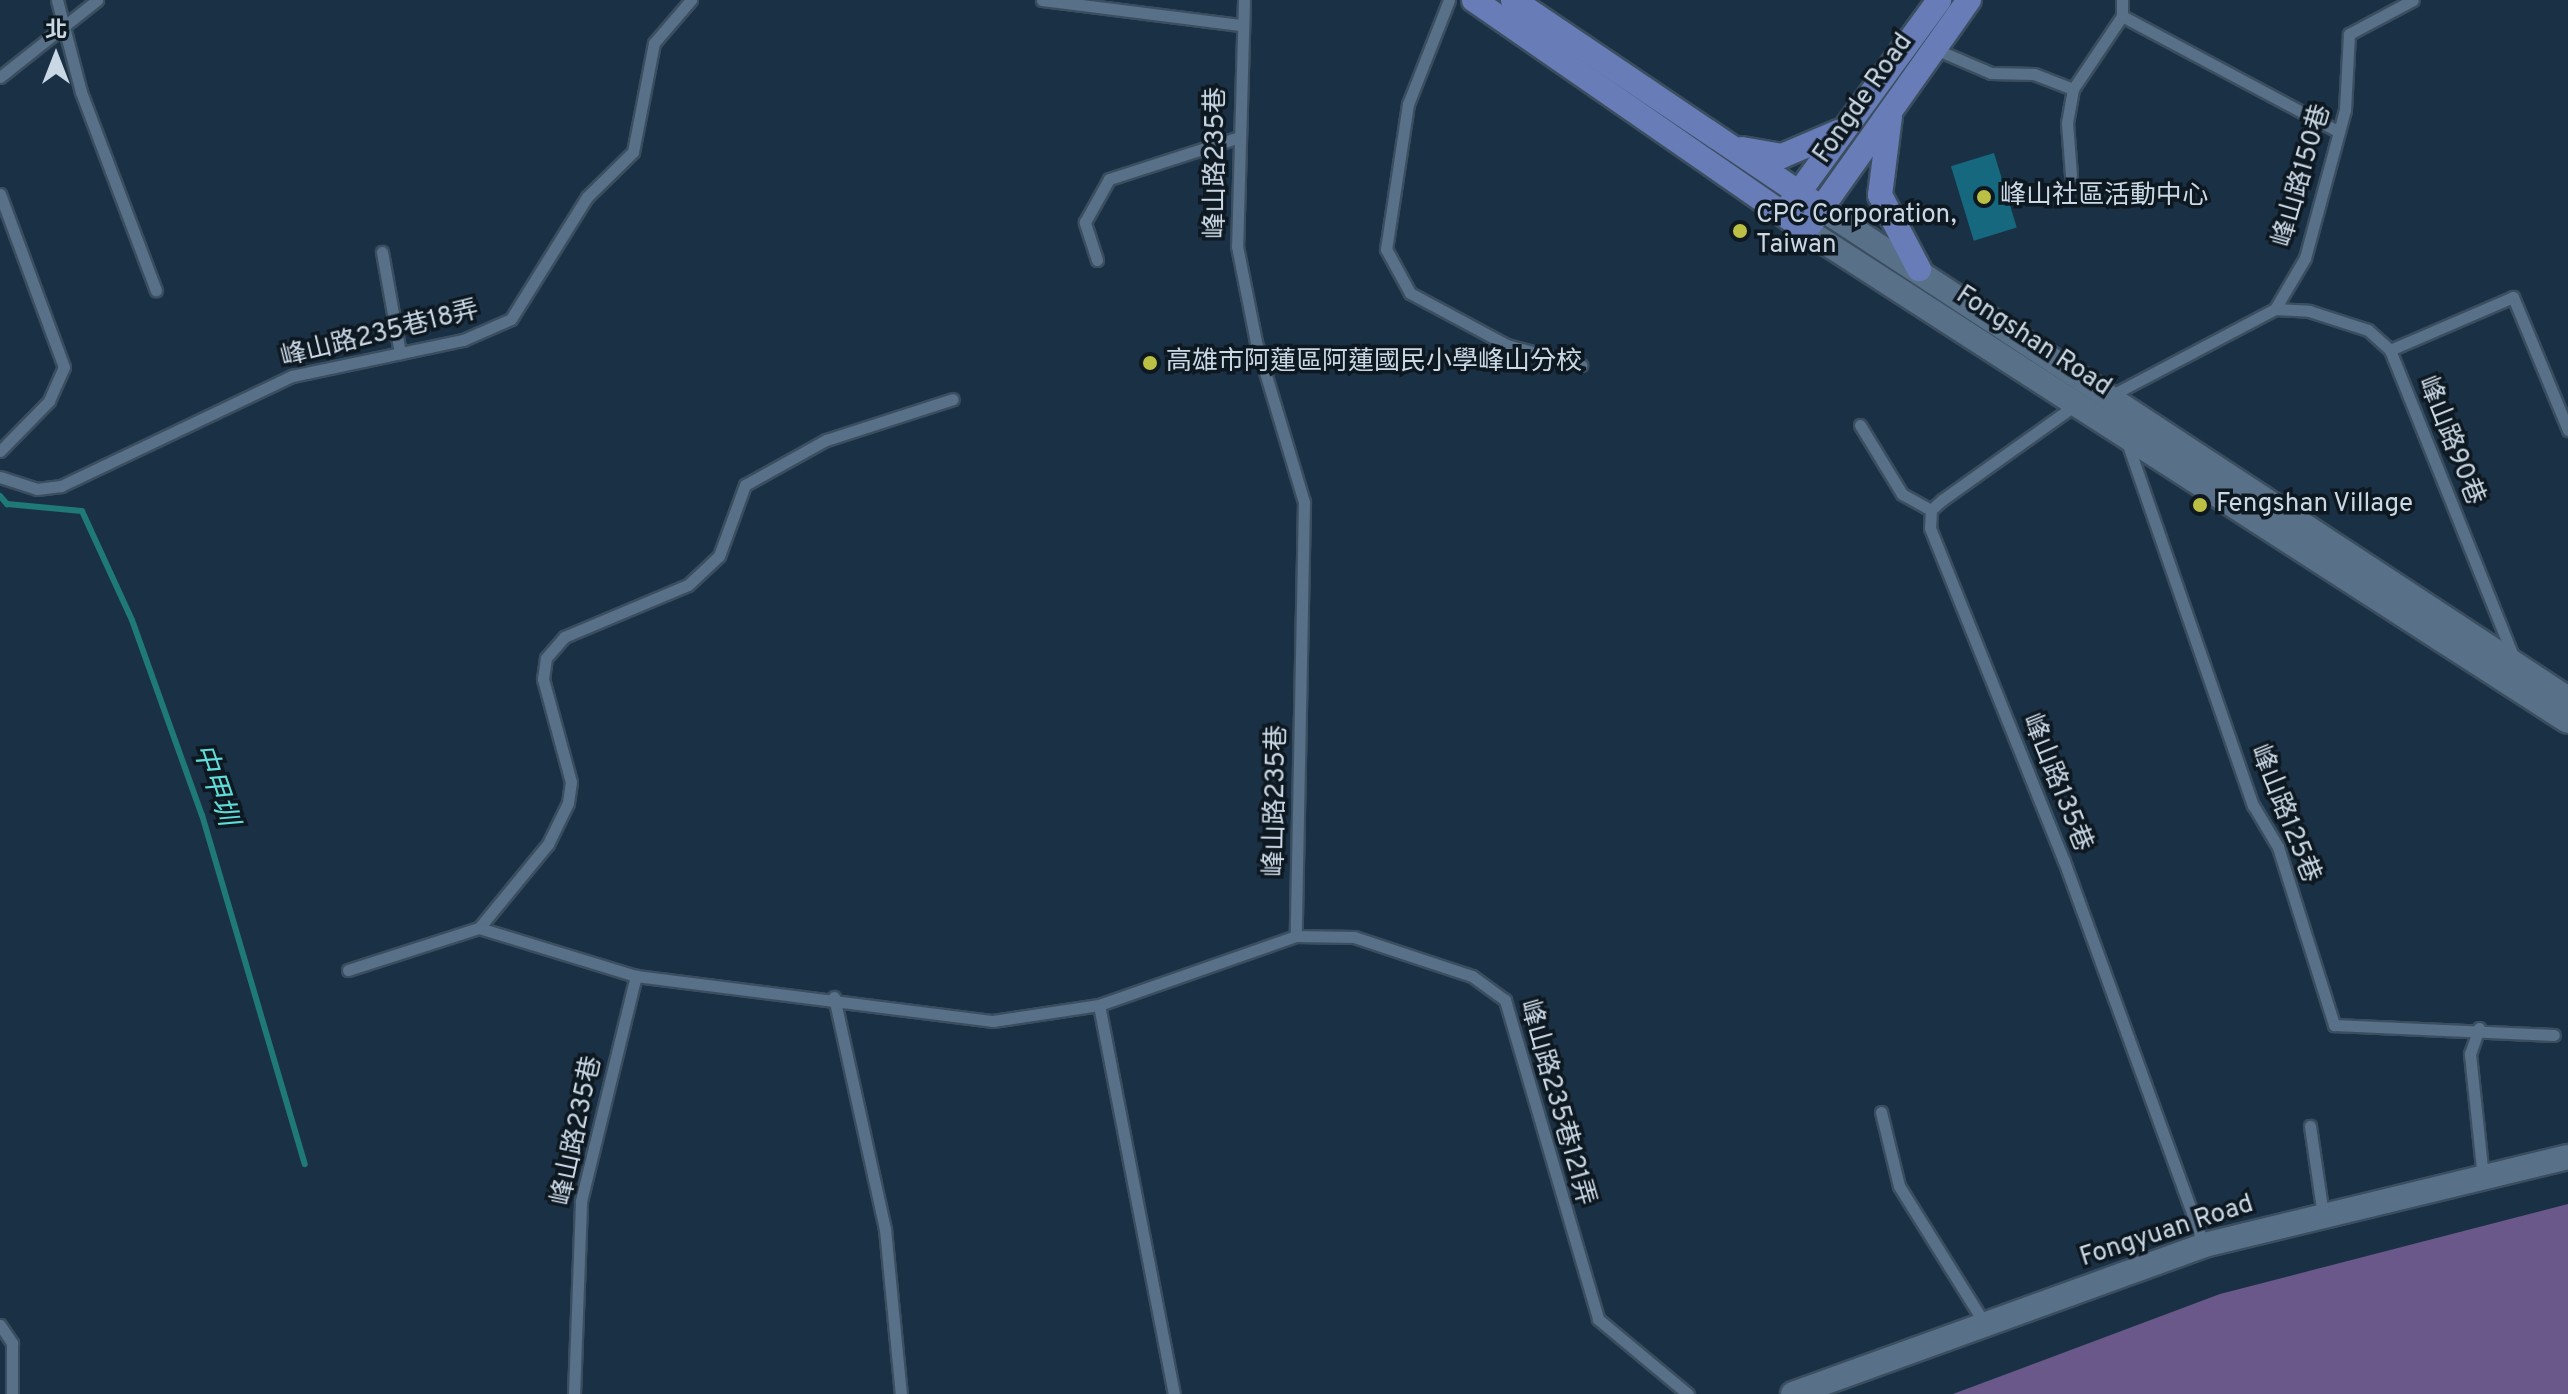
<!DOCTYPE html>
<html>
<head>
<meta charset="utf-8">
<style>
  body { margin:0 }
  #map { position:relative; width:2568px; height:1394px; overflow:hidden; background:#1a3145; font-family:Overpass,"Noto Sans TC",sans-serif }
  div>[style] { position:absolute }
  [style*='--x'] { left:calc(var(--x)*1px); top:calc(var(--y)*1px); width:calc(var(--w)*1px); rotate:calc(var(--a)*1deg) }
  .forest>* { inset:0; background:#6b588a }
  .stream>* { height:6px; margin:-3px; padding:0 3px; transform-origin:3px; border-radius:3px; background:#1f7976 }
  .building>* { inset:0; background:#15687d; transform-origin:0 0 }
  .roads { filter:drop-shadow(2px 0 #3b4e5f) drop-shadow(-2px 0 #3b4e5f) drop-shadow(0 2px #3b4e5f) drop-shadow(0 -2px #3b4e5f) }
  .service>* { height:11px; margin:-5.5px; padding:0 5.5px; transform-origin:5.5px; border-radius:5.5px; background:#587188 }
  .tertiary>* { height:24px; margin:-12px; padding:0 12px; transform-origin:12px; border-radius:12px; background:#587188 }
  .primary>* { height:24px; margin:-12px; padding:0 12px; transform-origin:12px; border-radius:12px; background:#687cb7 }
  .dots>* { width:22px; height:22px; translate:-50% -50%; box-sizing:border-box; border:4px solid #0e1821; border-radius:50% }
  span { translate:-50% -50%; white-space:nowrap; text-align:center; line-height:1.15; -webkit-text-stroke:7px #0e1821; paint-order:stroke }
  .street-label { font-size:26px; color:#cad8e5 }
  .poi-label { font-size:26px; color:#cad8e5 }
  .left { translate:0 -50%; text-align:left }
  .water-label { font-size:28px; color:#60dcd9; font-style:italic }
  .north { position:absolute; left:16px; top:16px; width:80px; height:80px; -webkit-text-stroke:6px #0e1821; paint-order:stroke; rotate:0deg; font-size:22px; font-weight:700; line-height:32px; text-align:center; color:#cad8e5 }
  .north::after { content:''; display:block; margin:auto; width:28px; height:36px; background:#cad8e5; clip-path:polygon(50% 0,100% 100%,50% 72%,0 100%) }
</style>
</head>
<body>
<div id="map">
  <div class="forest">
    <div style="clip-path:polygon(2568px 1204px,2568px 1394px,1953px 1394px,2220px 1294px)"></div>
  </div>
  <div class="stream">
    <div style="--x:0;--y:496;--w:11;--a:49"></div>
    <div style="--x:7;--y:504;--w:75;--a:5.3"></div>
    <div style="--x:82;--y:511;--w:120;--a:65.4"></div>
    <div style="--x:132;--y:620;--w:207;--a:70.3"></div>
    <div style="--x:202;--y:815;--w:364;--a:73.6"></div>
  </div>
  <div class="building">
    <div style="left:1994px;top:153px;width:78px;height:45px;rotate:73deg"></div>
  </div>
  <div class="roads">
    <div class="service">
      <div style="--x:57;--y:0;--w:95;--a:75.4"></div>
      <div style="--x:81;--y:92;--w:212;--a:69.3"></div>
      <div style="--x:1042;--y:0;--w:200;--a:7.2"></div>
      <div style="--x:1244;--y:0;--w:246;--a:91.6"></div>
      <div style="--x:1237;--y:246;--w:98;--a:78.8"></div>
      <div style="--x:1256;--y:342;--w:167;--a:73.3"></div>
      <div style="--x:1304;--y:502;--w:434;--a:91.1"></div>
      <div style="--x:1449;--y:0;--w:112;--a:111.5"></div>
      <div style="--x:1408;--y:104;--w:147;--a:98.6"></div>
      <div style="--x:1386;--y:249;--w:50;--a:61.4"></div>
      <div style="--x:1410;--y:293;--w:110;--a:28.2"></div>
      <div style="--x:1507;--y:345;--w:77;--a:15.1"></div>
      <div style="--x:2122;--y:16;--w:244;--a:28.1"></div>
      <div style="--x:1935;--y:49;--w:61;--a:23.2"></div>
      <div style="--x:1991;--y:73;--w:43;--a:1.3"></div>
      <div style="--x:2034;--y:74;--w:42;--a:21"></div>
      <div style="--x:0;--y:77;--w:124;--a:-38.4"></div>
      <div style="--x:2071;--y:175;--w:52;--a:-94.4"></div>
      <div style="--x:2067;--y:123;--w:35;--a:-80"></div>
      <div style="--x:2073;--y:89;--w:88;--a:-56.1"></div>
      <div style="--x:2122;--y:16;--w:16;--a:-90"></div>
      <div style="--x:0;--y:194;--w:184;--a:69.7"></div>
      <div style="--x:64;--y:367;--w:37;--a:114"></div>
      <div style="--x:49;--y:401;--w:70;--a:134.4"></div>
      <div style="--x:382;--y:252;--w:103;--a:79.9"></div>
      <div style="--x:1097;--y:260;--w:40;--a:-108"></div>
      <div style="--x:1085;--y:222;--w:49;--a:-60.8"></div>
      <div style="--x:1109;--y:179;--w:134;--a:-17.8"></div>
      <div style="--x:2275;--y:309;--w:34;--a:3"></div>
      <div style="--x:2309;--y:311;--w:62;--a:17.9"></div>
      <div style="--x:2368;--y:330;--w:30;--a:42"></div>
      <div style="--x:2390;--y:350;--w:333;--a:68.1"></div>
      <div style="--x:2390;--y:350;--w:134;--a:-23.3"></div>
      <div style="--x:2513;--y:297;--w:144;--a:67.5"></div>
      <div style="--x:2112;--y:395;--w:184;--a:-27.8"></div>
      <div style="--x:2275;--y:309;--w:59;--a:-59.5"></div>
      <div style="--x:2305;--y:258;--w:153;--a:-74.9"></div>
      <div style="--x:2345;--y:110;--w:76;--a:-87"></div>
      <div style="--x:2349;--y:34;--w:72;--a:-28"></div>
      <div style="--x:2078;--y:403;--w:167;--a:144.5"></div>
      <div style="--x:1942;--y:500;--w:15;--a:138"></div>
      <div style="--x:1931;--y:510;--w:18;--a:93"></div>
      <div style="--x:1930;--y:528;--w:359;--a:68.1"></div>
      <div style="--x:2064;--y:861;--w:409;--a:70"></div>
      <div style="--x:1860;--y:425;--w:81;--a:58.7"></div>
      <div style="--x:1902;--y:494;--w:33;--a:29"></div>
      <div style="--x:2127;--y:442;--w:384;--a:70.9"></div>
      <div style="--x:2253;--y:805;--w:49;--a:59.2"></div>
      <div style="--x:2278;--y:847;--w:187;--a:72.5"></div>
      <div style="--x:2334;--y:1025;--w:220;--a:2.6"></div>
      <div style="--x:0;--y:477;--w:39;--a:18"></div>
      <div style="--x:37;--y:489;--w:24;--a:-7"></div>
      <div style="--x:61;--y:486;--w:256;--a:-25.5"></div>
      <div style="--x:292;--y:376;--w:175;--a:-11.9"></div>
      <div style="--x:463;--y:340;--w:52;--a:-23.6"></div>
      <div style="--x:511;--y:319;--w:144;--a:-58.1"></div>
      <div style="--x:587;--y:197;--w:64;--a:-44.4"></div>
      <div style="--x:633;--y:152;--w:111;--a:-79.1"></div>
      <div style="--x:654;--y:43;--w:57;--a:-49.3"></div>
      <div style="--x:479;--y:928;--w:109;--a:-50.6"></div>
      <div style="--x:548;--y:844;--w:46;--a:-64"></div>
      <div style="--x:568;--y:803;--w:21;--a:-82"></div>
      <div style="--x:571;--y:782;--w:107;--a:-105.2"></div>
      <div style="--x:543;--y:679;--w:21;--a:-82"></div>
      <div style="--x:546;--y:658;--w:28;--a:-49"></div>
      <div style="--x:564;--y:637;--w:134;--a:-22.8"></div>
      <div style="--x:688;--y:585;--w:42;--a:-43.1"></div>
      <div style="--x:719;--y:556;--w:76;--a:-69.9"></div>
      <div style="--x:745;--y:485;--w:93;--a:-29.1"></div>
      <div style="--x:826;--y:440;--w:133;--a:-17.9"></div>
      <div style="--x:348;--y:970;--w:138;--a:-17.8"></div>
      <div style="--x:479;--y:928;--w:164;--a:17"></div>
      <div style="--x:636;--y:976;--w:360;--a:7.2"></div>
      <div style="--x:993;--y:1021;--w:107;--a:-8.6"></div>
      <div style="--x:1099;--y:1005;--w:209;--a:-19.3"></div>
      <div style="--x:1296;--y:936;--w:58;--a:1"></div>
      <div style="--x:1354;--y:937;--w:124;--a:18.3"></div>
      <div style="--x:1472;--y:976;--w:41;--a:36"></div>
      <div style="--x:1505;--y:1000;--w:332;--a:73.7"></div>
      <div style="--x:1598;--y:1319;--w:117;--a:39.8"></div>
      <div style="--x:834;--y:997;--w:238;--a:77.6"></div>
      <div style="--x:885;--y:1229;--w:166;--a:84.5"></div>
      <div style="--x:1099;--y:1005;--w:396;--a:79.1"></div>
      <div style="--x:2479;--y:1028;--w:28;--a:109"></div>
      <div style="--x:2470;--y:1054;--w:124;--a:84"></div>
      <div style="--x:1881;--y:1112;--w:76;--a:76.3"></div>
      <div style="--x:1899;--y:1186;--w:163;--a:58.1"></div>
      <div style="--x:2310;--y:1126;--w:90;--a:81.7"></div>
      <div style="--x:0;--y:1325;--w:22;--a:56"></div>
      <div style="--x:12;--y:1343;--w:51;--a:90"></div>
      <div style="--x:574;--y:1394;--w:193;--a:-87.9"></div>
      <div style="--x:581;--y:1201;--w:232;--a:-76.3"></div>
    </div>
    <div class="tertiary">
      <div style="--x:1821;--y:208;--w:894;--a:33.32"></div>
      <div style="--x:1806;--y:230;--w:906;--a:32.8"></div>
      <div style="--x:1793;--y:1394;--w:437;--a:-19.9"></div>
      <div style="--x:2204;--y:1245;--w:374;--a:-13.6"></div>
    </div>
    <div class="primary">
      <div style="--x:1474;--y:0;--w:404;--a:34.7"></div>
      <div style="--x:1806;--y:230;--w:282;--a:-54.7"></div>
      <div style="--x:1513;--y:0;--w:372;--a:34"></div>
      <div style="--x:1890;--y:116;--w:80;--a:97.2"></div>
      <div style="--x:1880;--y:195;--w:84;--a:62.2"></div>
      <div style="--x:1742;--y:149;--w:41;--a:9.9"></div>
      <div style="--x:1782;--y:156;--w:61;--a:-23.2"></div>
      <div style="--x:1789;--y:206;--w:255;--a:-53.9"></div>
    </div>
  </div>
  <div class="dots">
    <div style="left:1984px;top:197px;background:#bbc045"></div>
    <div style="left:1740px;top:231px;background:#bbc045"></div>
    <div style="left:1150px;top:363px;background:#bbc045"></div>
    <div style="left:2200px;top:505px;background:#bbc045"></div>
  </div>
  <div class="street-label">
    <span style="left:1864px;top:99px;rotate:-55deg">Fongde Road</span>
    <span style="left:1217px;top:163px;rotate:-90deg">峰山路235巷</span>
    <span style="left:2303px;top:176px;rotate:-74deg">峰山路150巷</span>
    <span style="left:380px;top:335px;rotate:-14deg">峰山路235巷18弄</span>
    <span style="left:2033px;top:342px;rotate:33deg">Fongshan Road</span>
    <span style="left:2450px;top:441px;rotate:68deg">峰山路90巷</span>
    <span style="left:2056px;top:783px;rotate:68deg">峰山路135巷</span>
    <span style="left:1277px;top:801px;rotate:-89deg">峰山路235巷</span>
    <span style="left:2284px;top:814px;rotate:68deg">峰山路125巷</span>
    <span style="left:1556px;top:1103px;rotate:74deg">峰山路235巷121弄</span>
    <span style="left:578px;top:1131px;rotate:-78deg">峰山路235巷</span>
    <span style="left:2167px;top:1232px;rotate:-18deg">Fongyuan Road</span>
  </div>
  <div class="poi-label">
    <span class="left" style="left:2000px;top:197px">峰山社區活動中心</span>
    <span class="left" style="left:1756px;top:231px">CPC Corporation,<br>Taiwan</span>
    <span class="left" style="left:1166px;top:363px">高雄市阿蓮區阿蓮國民小學峰山分校</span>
    <span class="left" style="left:2216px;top:505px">Fengshan Village</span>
  </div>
  <div class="water-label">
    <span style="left:214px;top:785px;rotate:71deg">中甲圳</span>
  </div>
  <div class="north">北</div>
</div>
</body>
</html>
